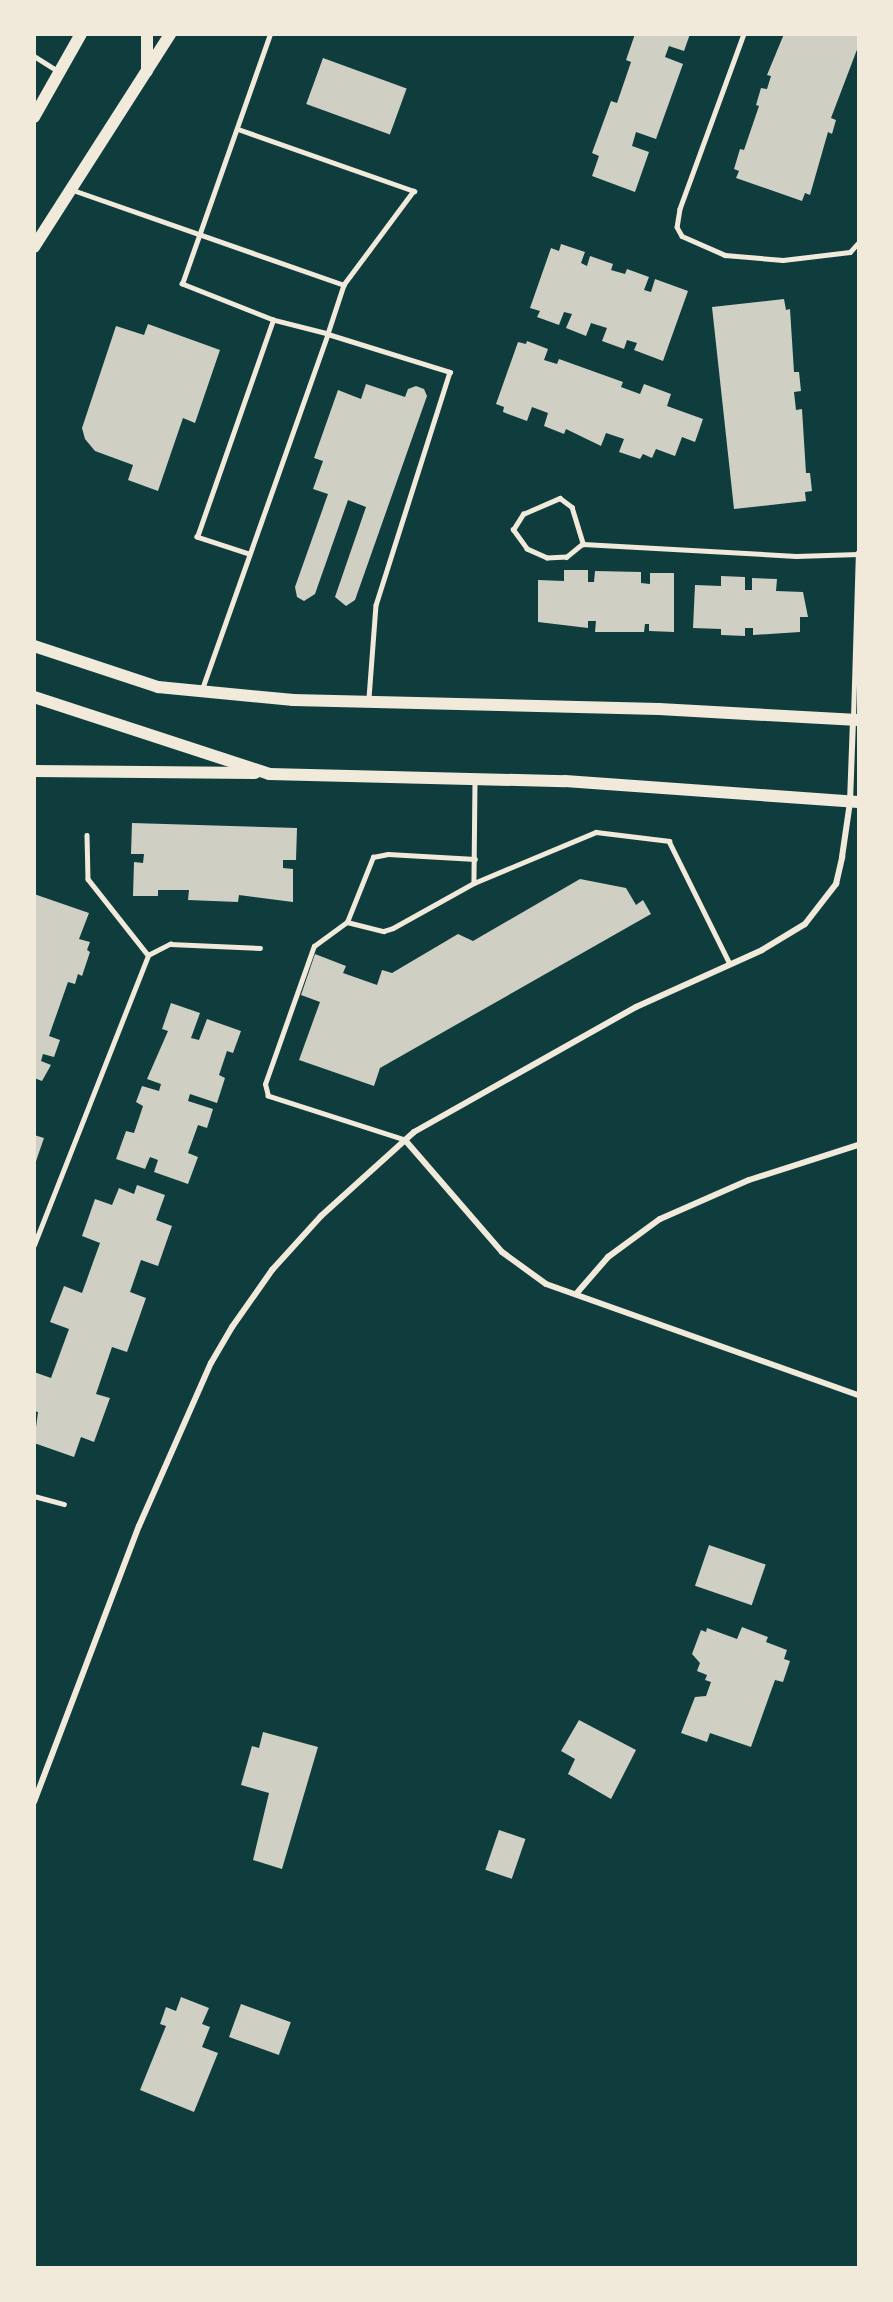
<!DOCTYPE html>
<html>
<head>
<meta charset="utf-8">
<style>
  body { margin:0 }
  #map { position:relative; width:893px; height:2302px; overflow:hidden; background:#0f3d3e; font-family:Rubik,sans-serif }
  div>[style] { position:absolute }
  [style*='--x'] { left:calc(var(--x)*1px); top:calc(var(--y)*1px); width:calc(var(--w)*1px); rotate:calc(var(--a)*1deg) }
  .building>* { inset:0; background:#cfcfc3; transform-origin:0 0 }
  .service>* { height:4.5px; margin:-2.25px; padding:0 2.25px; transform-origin:2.25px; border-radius:2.25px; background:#f1e9da }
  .minor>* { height:6px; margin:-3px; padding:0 3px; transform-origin:3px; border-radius:3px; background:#f1e9da }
  .secondary>* { height:12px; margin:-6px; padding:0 6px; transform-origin:6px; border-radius:6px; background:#f1e9da }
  span { translate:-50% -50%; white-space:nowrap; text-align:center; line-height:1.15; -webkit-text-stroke:6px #f1e9da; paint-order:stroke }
  .frame { position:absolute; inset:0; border:36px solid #f1e9da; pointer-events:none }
</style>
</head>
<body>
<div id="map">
  <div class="building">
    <div style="clip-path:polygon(635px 34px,690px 34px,684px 51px,669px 46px,665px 57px,683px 64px,656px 139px,636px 132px,632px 146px,649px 152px,635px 192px,592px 176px,599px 156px,592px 153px,611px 101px,617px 103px,631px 62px,626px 60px)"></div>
    <div style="clip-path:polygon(784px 34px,858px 34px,858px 47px,831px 118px,836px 120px,832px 134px,828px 132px,810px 195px,805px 193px,802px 201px,736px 178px,739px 171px,734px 169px,740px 149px,744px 150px,759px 106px,756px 105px,761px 88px,767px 89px,771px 76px,767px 75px)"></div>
    <div style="left:323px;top:58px;width:89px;height:49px;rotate:20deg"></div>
    <div style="clip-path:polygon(561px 244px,585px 252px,581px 263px,587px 266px,590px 256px,613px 264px,611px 270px,625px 274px,627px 269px,649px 277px,644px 290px,651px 292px,655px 279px,688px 291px,663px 361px,634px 350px,637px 343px,627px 340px,624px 349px,602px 341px,607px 328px,591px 323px,586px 336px,566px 328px,572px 314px,564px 312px,559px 325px,537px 317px,540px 311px,530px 308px,551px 248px,559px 251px)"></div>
    <div style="clip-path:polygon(784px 299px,786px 310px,790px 309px,794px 372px,799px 372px,801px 391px,794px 392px,796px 410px,802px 409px,806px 473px,810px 473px,812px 491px,805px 492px,806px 501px,734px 509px,712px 307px)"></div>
    <div style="clip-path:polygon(148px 324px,220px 350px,195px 423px,183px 418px,158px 491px,128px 480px,133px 465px,95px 451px,85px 439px,82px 428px,116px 326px,144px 335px)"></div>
    <div style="clip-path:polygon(527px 341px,548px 349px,544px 360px,557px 364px,559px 359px,623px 382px,621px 387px,640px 394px,644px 384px,671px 394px,667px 406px,703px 419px,695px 442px,682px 437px,675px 456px,656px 449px,652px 458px,643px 454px,640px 459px,619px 452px,624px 439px,606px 433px,601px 446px,566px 429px,564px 434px,544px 426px,548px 413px,532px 407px,527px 421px,503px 412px,504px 407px,496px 404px,518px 342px,526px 344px)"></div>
    <div style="clip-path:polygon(366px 384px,405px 397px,408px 389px,416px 386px,424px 389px,427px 396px,355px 600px,346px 606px,335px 597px,366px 507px,348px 500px,315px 594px,304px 601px,297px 597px,295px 587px,328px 494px,313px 489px,323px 461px,314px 458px,338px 390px,361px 399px)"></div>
    <div style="clip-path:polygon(564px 570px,588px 570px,588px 582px,594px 582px,595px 571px,641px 572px,641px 583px,650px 584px,650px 573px,674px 573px,674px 632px,649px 631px,649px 624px,645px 624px,644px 632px,595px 632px,596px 621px,588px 621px,588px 628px,538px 622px,538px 580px,564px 581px)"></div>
    <div style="clip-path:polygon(721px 576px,745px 577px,745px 590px,752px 590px,752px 578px,777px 579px,776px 591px,803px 592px,808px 617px,800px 617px,800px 632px,753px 635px,753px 628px,745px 628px,745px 636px,721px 635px,721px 629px,693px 628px,695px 585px,721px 586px)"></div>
    <div style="clip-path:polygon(132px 823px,297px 828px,296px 860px,283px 860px,283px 868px,293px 869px,293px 902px,239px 895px,238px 902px,188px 900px,189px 890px,158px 890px,158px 896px,133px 896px,134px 862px,143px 863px,144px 854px,131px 854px)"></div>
    <div style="clip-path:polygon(580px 879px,626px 888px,636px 905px,643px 900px,651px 914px,380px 1068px,374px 1086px,299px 1060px,320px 1002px,301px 995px,315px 954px,346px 966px,343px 973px,377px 985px,382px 970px,392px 973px,458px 934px,473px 941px)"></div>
    <div style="clip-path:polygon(34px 894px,89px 913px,79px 939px,90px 942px,87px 950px,90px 952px,82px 976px,78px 974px,75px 984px,68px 982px,49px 1036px,60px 1040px,54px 1057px,43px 1054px,41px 1061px,51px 1065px,42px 1081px,34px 1078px)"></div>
    <div style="clip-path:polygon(171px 1003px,200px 1013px,191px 1038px,199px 1040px,207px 1019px,241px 1031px,233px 1053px,227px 1051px,219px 1075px,225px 1078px,217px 1103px,190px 1094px,188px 1101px,213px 1109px,207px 1128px,198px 1125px,188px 1153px,198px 1157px,188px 1184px,154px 1172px,158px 1160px,150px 1157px,145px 1169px,116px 1159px,126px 1131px,134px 1133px,143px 1106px,136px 1102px,142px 1086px,159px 1091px,161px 1084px,147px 1079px,168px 1031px,162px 1029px)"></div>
    <div style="clip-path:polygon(34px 1135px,44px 1138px,35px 1164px,34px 1164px)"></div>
    <div style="clip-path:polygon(137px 1185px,165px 1195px,156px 1220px,172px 1226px,158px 1266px,141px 1260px,130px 1292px,146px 1298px,127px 1352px,112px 1347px,96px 1394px,110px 1398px,94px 1442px,81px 1437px,74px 1457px,34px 1443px,38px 1412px,34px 1411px,34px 1372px,51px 1378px,69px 1329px,50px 1322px,64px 1286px,82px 1293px,100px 1243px,82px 1236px,95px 1199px,112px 1205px,119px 1188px,134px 1194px)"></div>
    <div style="left:709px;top:1545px;width:60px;height:43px;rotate:19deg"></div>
    <div style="clip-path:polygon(742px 1627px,768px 1637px,766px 1642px,787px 1650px,784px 1659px,790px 1661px,783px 1682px,775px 1680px,751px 1747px,710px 1733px,707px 1742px,681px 1733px,695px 1697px,706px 1696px,711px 1682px,705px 1680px,707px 1675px,697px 1671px,700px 1663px,692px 1654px,701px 1630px,706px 1632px,707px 1628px,737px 1639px)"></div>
    <div style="clip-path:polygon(579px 1720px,636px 1750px,611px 1799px,568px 1774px,575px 1759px,561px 1751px)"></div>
    <div style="clip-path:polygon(263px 1732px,318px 1747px,282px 1869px,253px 1860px,269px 1793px,241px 1785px,252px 1746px,259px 1748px)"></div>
    <div style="left:499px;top:1830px;width:28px;height:42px;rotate:19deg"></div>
    <div style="clip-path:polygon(181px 1997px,209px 2008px,202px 2024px,210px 2027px,202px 2047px,218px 2053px,194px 2112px,140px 2090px,166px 2026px,160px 2024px,166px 2007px,176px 2011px)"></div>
    <div style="left:241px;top:2004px;width:53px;height:35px;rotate:20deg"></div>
  </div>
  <div class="service">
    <div style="--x:744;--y:34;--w:186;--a:110.1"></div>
    <div style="--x:680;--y:209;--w:18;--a:99"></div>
    <div style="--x:677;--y:227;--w:10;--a:61"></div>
    <div style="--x:682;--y:236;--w:47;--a:23.8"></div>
    <div style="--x:725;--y:255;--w:58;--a:4.9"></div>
    <div style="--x:783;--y:260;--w:67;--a:-6.8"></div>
    <div style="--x:850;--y:252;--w:12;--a:-48"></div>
    <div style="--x:34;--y:56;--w:28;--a:32"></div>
    <div style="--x:238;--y:129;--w:187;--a:19.4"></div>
    <div style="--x:414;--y:191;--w:117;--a:126.7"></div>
    <div style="--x:73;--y:190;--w:287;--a:19.3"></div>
    <div style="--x:344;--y:285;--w:52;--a:108.1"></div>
    <div style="--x:328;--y:334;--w:57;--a:-165.7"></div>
    <div style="--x:560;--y:498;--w:15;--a:37"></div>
    <div style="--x:572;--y:507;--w:39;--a:73"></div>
    <div style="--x:583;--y:544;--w:21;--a:141"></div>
    <div style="--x:567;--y:557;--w:20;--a:177"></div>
    <div style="--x:547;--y:558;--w:22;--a:-156"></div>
    <div style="--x:527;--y:549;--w:24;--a:-126"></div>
    <div style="--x:513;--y:530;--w:19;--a:-58"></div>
    <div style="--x:523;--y:514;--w:40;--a:-23.4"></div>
    <div style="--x:583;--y:544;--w:213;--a:3.2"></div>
    <div style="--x:796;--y:556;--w:62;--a:-1.8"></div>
    <div style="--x:249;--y:554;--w:55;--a:-161.9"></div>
    <div style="--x:197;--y:537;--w:230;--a:-70.7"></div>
    <div style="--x:273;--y:320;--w:98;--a:-158.4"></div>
    <div style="--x:182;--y:284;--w:265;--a:-70.6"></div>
    <div style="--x:202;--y:689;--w:377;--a:-70.5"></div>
    <div style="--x:328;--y:334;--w:128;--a:17.3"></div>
    <div style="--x:450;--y:372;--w:244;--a:107.6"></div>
    <div style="--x:376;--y:605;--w:94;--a:94.3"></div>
    <div style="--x:853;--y:718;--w:165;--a:-88.3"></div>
    <div style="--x:475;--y:782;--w:101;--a:90.6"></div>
    <div style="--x:474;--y:883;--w:132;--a:-22.7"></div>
    <div style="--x:596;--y:832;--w:74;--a:7"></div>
    <div style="--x:669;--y:841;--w:137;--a:63.6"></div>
    <div style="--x:87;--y:835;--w:44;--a:88.7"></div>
    <div style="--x:88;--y:879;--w:97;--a:51.7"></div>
    <div style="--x:347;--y:922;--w:70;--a:-68.2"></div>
    <div style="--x:373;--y:857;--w:15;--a:-11"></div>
    <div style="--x:388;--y:854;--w:87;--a:3.3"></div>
    <div style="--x:405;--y:1140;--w:144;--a:-162.2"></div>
    <div style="--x:268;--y:1096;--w:12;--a:-104"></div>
    <div style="--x:265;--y:1084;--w:146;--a:-70.5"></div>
    <div style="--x:314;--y:946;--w:41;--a:-36"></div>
    <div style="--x:347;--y:922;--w:38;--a:14"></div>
    <div style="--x:384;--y:931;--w:9;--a:-18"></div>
    <div style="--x:393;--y:928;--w:93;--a:-29.1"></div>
    <div style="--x:34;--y:1245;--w:312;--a:-68.5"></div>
    <div style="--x:148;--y:955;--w:25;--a:-27"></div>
    <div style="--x:170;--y:944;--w:90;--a:2.5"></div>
    <div style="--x:34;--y:1496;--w:31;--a:15"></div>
  </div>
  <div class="minor">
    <div style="--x:405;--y:1140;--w:148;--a:49.1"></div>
    <div style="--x:502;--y:1252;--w:54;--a:36"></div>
    <div style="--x:546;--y:1284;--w:331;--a:19.6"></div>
    <div style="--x:576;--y:1294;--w:49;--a:-49.1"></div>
    <div style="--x:608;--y:1257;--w:64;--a:-36.2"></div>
    <div style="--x:660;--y:1219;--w:97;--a:-23.7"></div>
    <div style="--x:749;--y:1180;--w:114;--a:-17.8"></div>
    <div style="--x:34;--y:1802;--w:295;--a:-69.2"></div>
    <div style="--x:139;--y:1526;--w:178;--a:-66.2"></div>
    <div style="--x:211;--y:1363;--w:42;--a:-59.7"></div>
    <div style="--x:232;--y:1327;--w:70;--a:-54.9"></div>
    <div style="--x:272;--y:1270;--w:73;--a:-47.8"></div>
    <div style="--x:321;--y:1216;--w:125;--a:-42.1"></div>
    <div style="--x:414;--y:1132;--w:255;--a:-29.4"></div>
    <div style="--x:636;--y:1007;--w:138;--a:-24.3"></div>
    <div style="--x:762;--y:950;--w:50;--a:-31.2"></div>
    <div style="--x:805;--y:924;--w:51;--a:-52.2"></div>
    <div style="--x:836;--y:884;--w:28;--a:-77"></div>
    <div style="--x:842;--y:857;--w:56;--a:-81.7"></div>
    <div style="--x:850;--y:802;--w:82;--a:-87.9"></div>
  </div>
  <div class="secondary">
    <div style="--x:147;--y:34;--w:37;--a:90"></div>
    <div style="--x:34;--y:117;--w:95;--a:-60.5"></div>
    <div style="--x:34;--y:247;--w:253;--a:-57.4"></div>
    <div style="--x:34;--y:646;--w:131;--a:18.3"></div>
    <div style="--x:158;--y:687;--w:136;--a:5.5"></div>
    <div style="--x:293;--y:700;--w:366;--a:1.4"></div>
    <div style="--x:659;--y:709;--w:199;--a:3.2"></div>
    <div style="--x:34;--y:697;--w:247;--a:18.1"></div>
    <div style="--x:269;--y:774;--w:296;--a:1.4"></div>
    <div style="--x:565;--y:781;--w:294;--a:4.1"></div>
    <div style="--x:34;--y:771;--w:221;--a:0.5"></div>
  </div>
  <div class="frame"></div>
</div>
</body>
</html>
